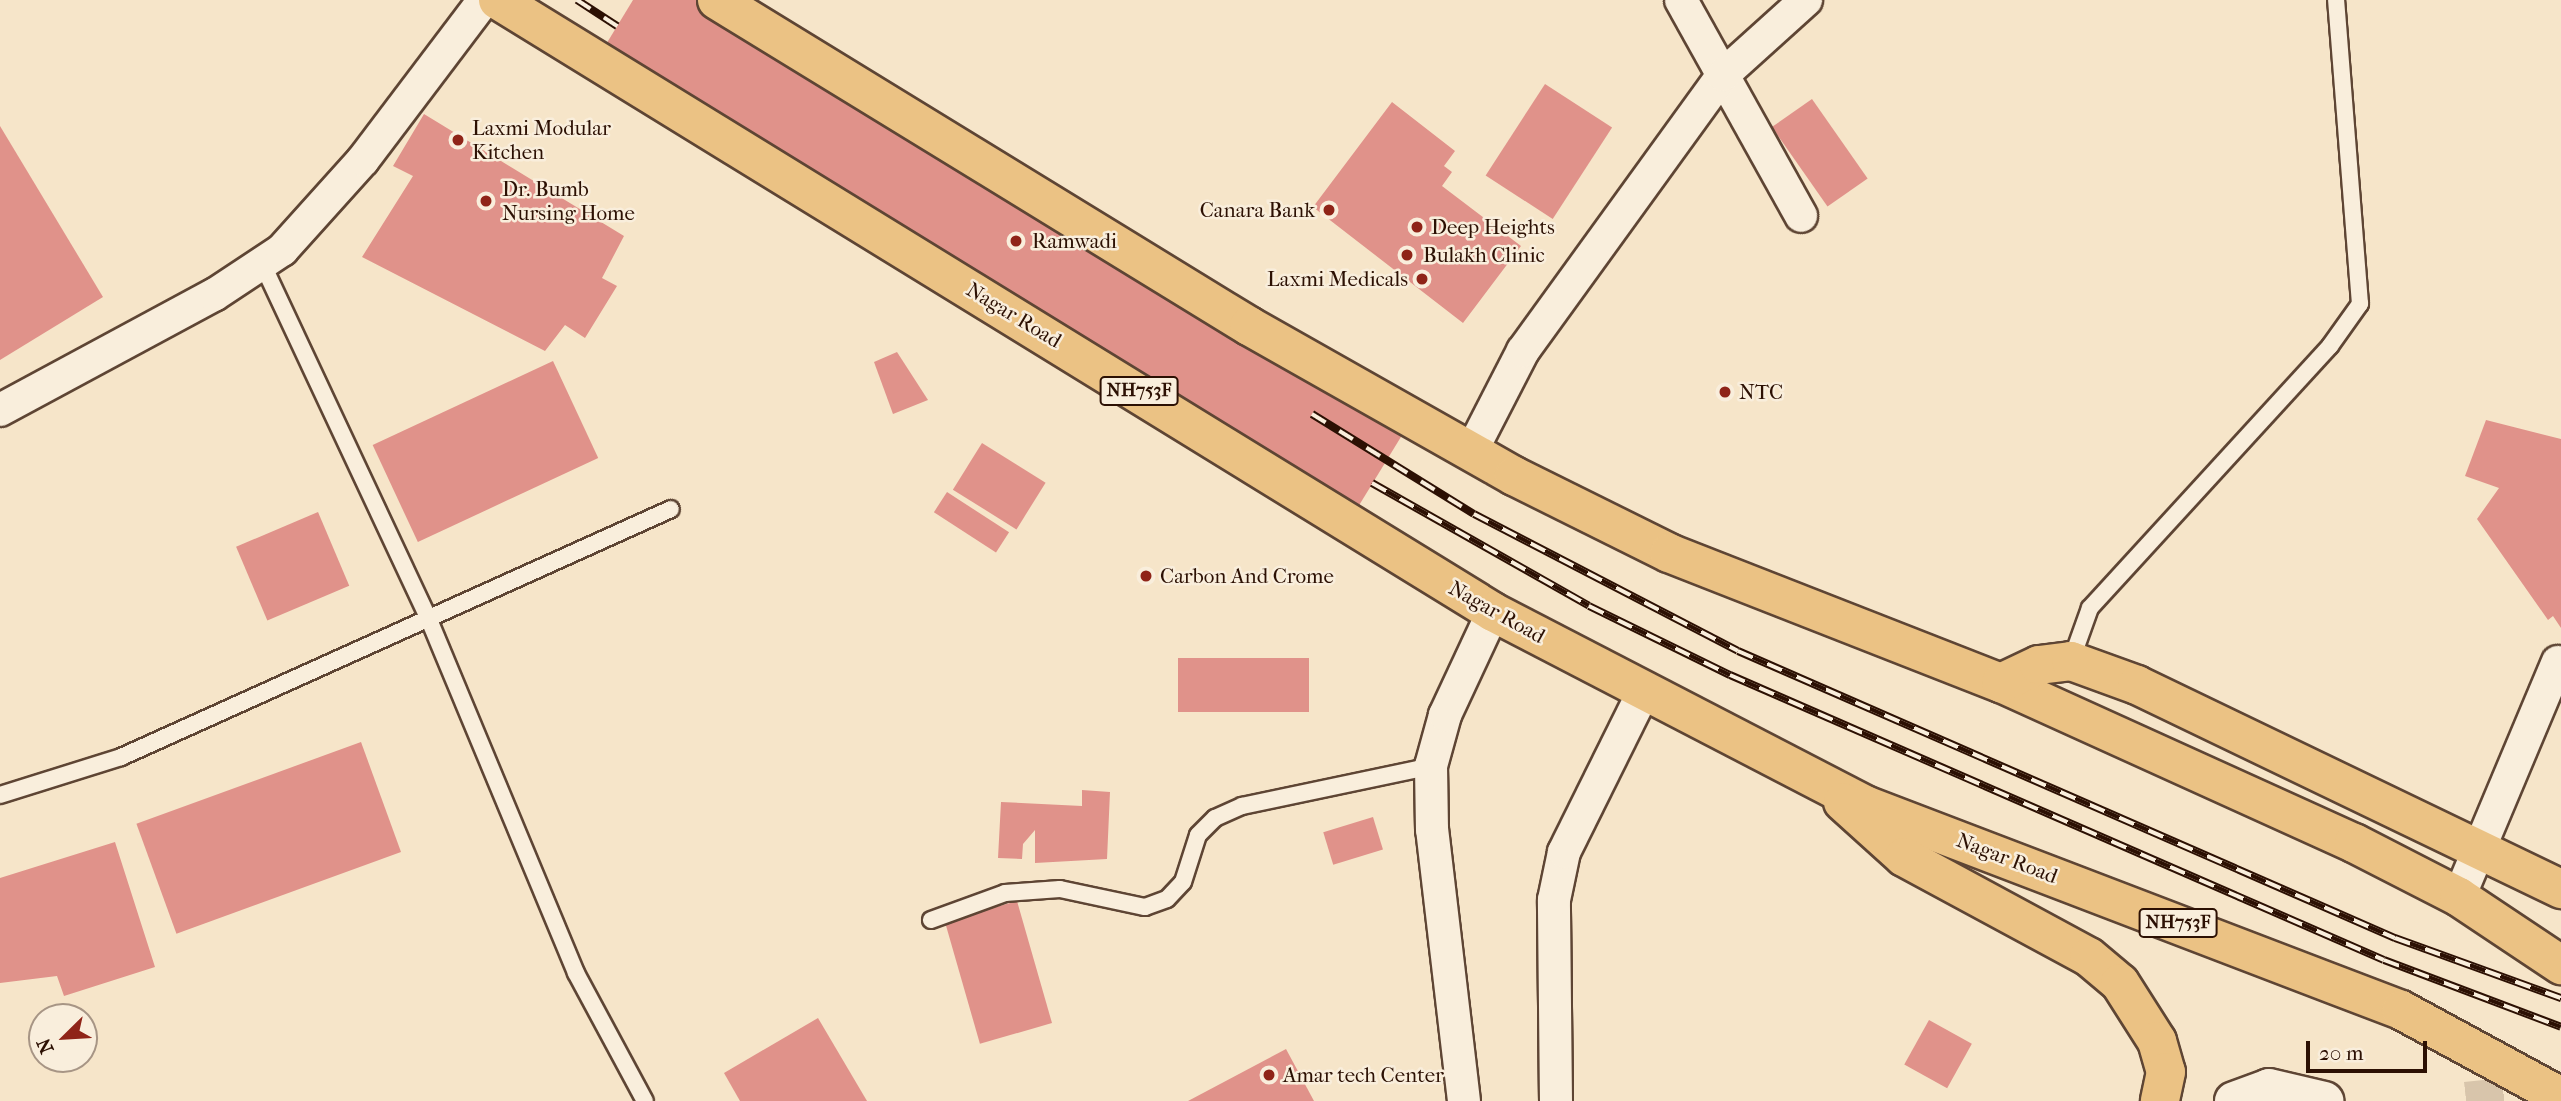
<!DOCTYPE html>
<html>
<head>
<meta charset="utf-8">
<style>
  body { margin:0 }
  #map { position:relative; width:2561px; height:1101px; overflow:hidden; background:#f6e5c9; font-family:"IM FELL French Canon",serif }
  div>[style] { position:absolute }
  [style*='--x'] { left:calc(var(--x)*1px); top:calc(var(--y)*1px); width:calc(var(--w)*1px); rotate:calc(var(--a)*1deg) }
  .building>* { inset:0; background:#e0928a; transform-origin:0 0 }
  .secondary-tunnel>* { height:38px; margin-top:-19px; transform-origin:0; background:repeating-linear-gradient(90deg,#d8c5ab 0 38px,transparent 0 57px) }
  .roads { filter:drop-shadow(2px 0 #5e4534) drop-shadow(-2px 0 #5e4534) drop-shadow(0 2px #5e4534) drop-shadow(0 -2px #5e4534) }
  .lane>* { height:16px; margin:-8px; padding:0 8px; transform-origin:8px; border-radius:8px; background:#f9eedc }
  .street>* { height:32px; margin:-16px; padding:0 16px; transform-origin:16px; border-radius:16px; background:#f9eedc }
  .secondary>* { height:38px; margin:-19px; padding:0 19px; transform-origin:19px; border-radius:19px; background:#f9eedc }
  .highway>* { height:38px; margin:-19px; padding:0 19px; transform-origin:19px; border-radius:19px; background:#ebc284 }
  .rail>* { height:8px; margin-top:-4px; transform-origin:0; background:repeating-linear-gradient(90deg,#f9eedc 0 16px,#2c1003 0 32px); box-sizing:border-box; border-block:2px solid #2c1003 }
  .dots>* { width:19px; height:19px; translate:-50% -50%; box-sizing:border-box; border:4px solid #f9eedc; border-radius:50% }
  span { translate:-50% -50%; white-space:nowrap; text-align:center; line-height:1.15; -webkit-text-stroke:5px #f9eedc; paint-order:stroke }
  .shield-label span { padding:2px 5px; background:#f9eedc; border:2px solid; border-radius:5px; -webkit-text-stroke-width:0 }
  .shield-label { font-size:19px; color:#2c1003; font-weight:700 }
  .poi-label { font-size:21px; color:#2c1003 }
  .left { translate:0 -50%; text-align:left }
  .right { translate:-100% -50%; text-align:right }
  .street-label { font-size:21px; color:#2c1003 }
  .north { position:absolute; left:28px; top:1003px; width:70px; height:70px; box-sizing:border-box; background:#f9eedc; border:2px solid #a79585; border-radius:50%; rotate:246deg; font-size:19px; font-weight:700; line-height:28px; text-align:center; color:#2c1003 }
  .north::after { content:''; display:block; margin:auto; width:24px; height:32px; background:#8f2418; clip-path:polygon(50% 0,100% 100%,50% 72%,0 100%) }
  .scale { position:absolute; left:2306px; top:1041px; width:121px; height:32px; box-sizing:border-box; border:4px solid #2c1003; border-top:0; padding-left:9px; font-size:21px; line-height:24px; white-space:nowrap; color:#2c1003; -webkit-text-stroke:5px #f9eedc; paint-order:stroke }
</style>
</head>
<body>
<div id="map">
  <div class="building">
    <div style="clip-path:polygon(633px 0,749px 0,1415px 414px,1358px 507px,591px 69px)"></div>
    <div style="left:1545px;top:84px;width:80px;height:109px;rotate:33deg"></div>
    <div style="left:1812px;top:99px;width:97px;height:49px;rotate:55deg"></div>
    <div style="clip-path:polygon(1392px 102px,1455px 151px,1444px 166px,1452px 172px,1442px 186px,1521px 246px,1463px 323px,1313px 207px)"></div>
    <div style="clip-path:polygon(424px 114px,624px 236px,602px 278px,617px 286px,585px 338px,565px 325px,545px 351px,362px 257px,413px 176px,393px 166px)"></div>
    <div style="clip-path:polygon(0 126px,103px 297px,0 360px)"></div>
    <div style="clip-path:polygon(897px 352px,928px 400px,893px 414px,874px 362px)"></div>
    <div style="left:553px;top:361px;width:107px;height:199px;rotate:65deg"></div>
    <div style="clip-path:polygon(2486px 420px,2561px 439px,2561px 628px,2553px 616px,2548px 620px,2477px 519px,2499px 488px,2465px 476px)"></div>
    <div style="left:982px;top:443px;width:75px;height:55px;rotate:32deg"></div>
    <div style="left:947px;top:492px;width:74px;height:24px;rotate:33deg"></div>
    <div style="left:318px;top:512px;width:80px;height:89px;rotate:67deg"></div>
    <div style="left:1178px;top:658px;width:131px;height:54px"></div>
    <div style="left:361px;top:742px;width:117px;height:239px;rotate:70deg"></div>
    <div style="clip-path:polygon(1082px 790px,1110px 792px,1107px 859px,1035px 863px,1035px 830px,1023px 844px,1022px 859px,998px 858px,1001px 802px,1082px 806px)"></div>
    <div style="left:1373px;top:817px;width:34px;height:52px;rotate:73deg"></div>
    <div style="clip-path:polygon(115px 842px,155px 967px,64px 996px,57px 976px,0 983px,0 878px)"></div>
    <div style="left:1017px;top:901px;width:127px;height:75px;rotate:74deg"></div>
    <div style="clip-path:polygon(818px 1018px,867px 1101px,740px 1101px,724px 1073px)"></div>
    <div style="left:1929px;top:1020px;width:49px;height:51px;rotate:29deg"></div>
    <div style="clip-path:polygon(1286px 1049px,1314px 1101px,1188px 1101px)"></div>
  </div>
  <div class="secondary-tunnel">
    <div style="--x:2466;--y:1101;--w:96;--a:-6"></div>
  </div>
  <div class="roads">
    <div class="lane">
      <div style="--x:262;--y:263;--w:396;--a:64.9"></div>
      <div style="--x:430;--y:622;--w:380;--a:67.4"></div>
      <div style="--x:576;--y:973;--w:145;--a:61.7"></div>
      <div style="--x:2071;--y:661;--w:56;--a:-70.3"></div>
      <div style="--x:2090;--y:608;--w:355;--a:-47.5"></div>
      <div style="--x:2330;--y:346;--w:52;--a:-54.5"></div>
      <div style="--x:2360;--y:304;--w:305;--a:-94.5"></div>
      <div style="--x:0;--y:795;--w:127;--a:-17.4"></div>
      <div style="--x:121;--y:757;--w:603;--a:-24.27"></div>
      <div style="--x:931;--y:920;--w:79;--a:-20"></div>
      <div style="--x:1005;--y:893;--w:55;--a:-4.2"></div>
      <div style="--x:1060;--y:889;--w:87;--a:12"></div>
      <div style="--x:1145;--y:907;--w:23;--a:-20"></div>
      <div style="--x:1167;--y:899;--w:23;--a:-47"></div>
      <div style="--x:1183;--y:882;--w:49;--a:-72.3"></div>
      <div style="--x:1198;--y:835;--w:24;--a:-45"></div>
      <div style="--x:1215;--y:818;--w:30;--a:-24"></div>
      <div style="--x:1242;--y:806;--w:193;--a:-11.9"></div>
    </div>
    <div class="street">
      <div style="--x:1681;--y:0;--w:247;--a:60.9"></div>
      <div style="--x:0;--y:410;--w:243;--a:-28.3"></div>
      <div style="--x:214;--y:295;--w:82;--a:-33.5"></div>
      <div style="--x:282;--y:250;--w:121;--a:-48"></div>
      <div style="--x:363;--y:160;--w:201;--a:-52.9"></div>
      <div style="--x:1471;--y:452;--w:114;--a:-62.8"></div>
      <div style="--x:1523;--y:351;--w:341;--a:-54.1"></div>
      <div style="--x:1723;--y:75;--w:112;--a:-42.1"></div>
      <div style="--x:2459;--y:897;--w:255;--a:-67.2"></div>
      <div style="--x:1464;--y:1101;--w:273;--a:-96.7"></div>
      <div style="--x:1432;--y:830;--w:64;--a:-90.9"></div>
      <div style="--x:1431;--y:766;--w:53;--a:-74.6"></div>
      <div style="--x:1445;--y:715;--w:114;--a:-65"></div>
      <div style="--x:1556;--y:1101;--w:201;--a:-90.6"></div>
      <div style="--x:1554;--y:900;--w:49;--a:-78.2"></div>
      <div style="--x:1564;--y:852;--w:180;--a:-63.6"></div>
    </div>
    <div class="secondary">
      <div style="--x:2234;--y:1101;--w:37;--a:-20"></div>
      <div style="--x:2269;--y:1088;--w:57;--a:13.3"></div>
    </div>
    <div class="highway">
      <div style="--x:498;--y:0;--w:1168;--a:31.59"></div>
      <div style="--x:1493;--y:612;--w:419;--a:27.4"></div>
      <div style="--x:1865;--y:805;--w:574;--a:20.93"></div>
      <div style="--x:2401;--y:1010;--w:182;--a:28.5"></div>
      <div style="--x:717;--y:0;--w:624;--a:31.5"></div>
      <div style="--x:1249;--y:326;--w:305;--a:29.5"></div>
      <div style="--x:1514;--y:476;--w:173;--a:26.4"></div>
      <div style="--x:1669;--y:553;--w:357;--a:21.4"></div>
      <div style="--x:2001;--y:683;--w:388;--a:24.4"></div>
      <div style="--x:2354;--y:843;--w:118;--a:27.2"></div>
      <div style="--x:2459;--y:897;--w:123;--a:33.7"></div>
      <div style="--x:2001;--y:683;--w:42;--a:-25.3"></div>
      <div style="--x:2039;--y:665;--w:32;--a:-7"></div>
      <div style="--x:2071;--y:661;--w:70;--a:20"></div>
      <div style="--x:2137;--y:685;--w:471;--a:25.7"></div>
      <div style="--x:1843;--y:802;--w:82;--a:42"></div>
      <div style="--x:1904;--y:857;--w:210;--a:28.4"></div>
      <div style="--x:2089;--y:957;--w:40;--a:40"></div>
      <div style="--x:2120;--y:983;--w:69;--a:57.5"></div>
      <div style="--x:2157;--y:1041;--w:32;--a:74"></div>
      <div style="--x:2166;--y:1072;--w:30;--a:102"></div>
    </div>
  </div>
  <div class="rail">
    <div style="--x:577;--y:0;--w:48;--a:33"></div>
    <div style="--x:1312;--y:414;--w:190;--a:31.7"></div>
    <div style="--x:1474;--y:514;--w:297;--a:27.4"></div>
    <div style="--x:1738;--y:651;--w:717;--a:23.6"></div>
    <div style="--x:2395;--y:938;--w:177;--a:19.9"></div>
    <div style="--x:1372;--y:483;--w:249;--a:29.5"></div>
    <div style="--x:1589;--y:606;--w:157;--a:26.1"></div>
    <div style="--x:1730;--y:675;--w:713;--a:23.55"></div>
    <div style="--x:2384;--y:960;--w:189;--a:20.7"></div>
  </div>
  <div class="dots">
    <div style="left:458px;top:140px;background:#8f2418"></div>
    <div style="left:486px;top:201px;background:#8f2418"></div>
    <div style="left:1329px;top:210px;background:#8f2418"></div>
    <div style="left:1417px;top:227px;background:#8f2418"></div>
    <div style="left:1016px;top:241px;background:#8f2418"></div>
    <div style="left:1407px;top:255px;background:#8f2418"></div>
    <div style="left:1422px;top:279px;background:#8f2418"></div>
    <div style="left:1725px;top:392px;background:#8f2418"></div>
    <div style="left:1146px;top:576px;background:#8f2418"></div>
    <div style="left:1269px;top:1075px;background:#8f2418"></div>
  </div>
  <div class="shield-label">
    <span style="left:1139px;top:391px">NH753F</span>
    <span style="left:2178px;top:923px">NH753F</span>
  </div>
  <div class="poi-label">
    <span class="left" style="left:472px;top:140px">Laxmi Modular<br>Kitchen</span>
    <span class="left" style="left:502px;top:201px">Dr. Bumb<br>Nursing Home</span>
    <span class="right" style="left:1315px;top:210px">Canara Bank</span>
    <span class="left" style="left:1431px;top:227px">Deep Heights</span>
    <span class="left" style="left:1032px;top:241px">Ramwadi</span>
    <span class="left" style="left:1423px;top:255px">Bulakh Clinic</span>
    <span class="right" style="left:1408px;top:279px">Laxmi Medicals</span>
    <span class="left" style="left:1739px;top:392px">NTC</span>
    <span class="left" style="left:1160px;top:576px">Carbon And Crome</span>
    <span class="left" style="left:1283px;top:1075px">Amar tech Center</span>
  </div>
  <div class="street-label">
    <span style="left:1014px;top:315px;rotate:31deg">Nagar Road</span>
    <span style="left:1497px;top:612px;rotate:29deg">Nagar Road</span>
    <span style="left:2007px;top:858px;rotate:21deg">Nagar Road</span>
  </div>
  <div class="north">N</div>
  <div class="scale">20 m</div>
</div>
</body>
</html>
